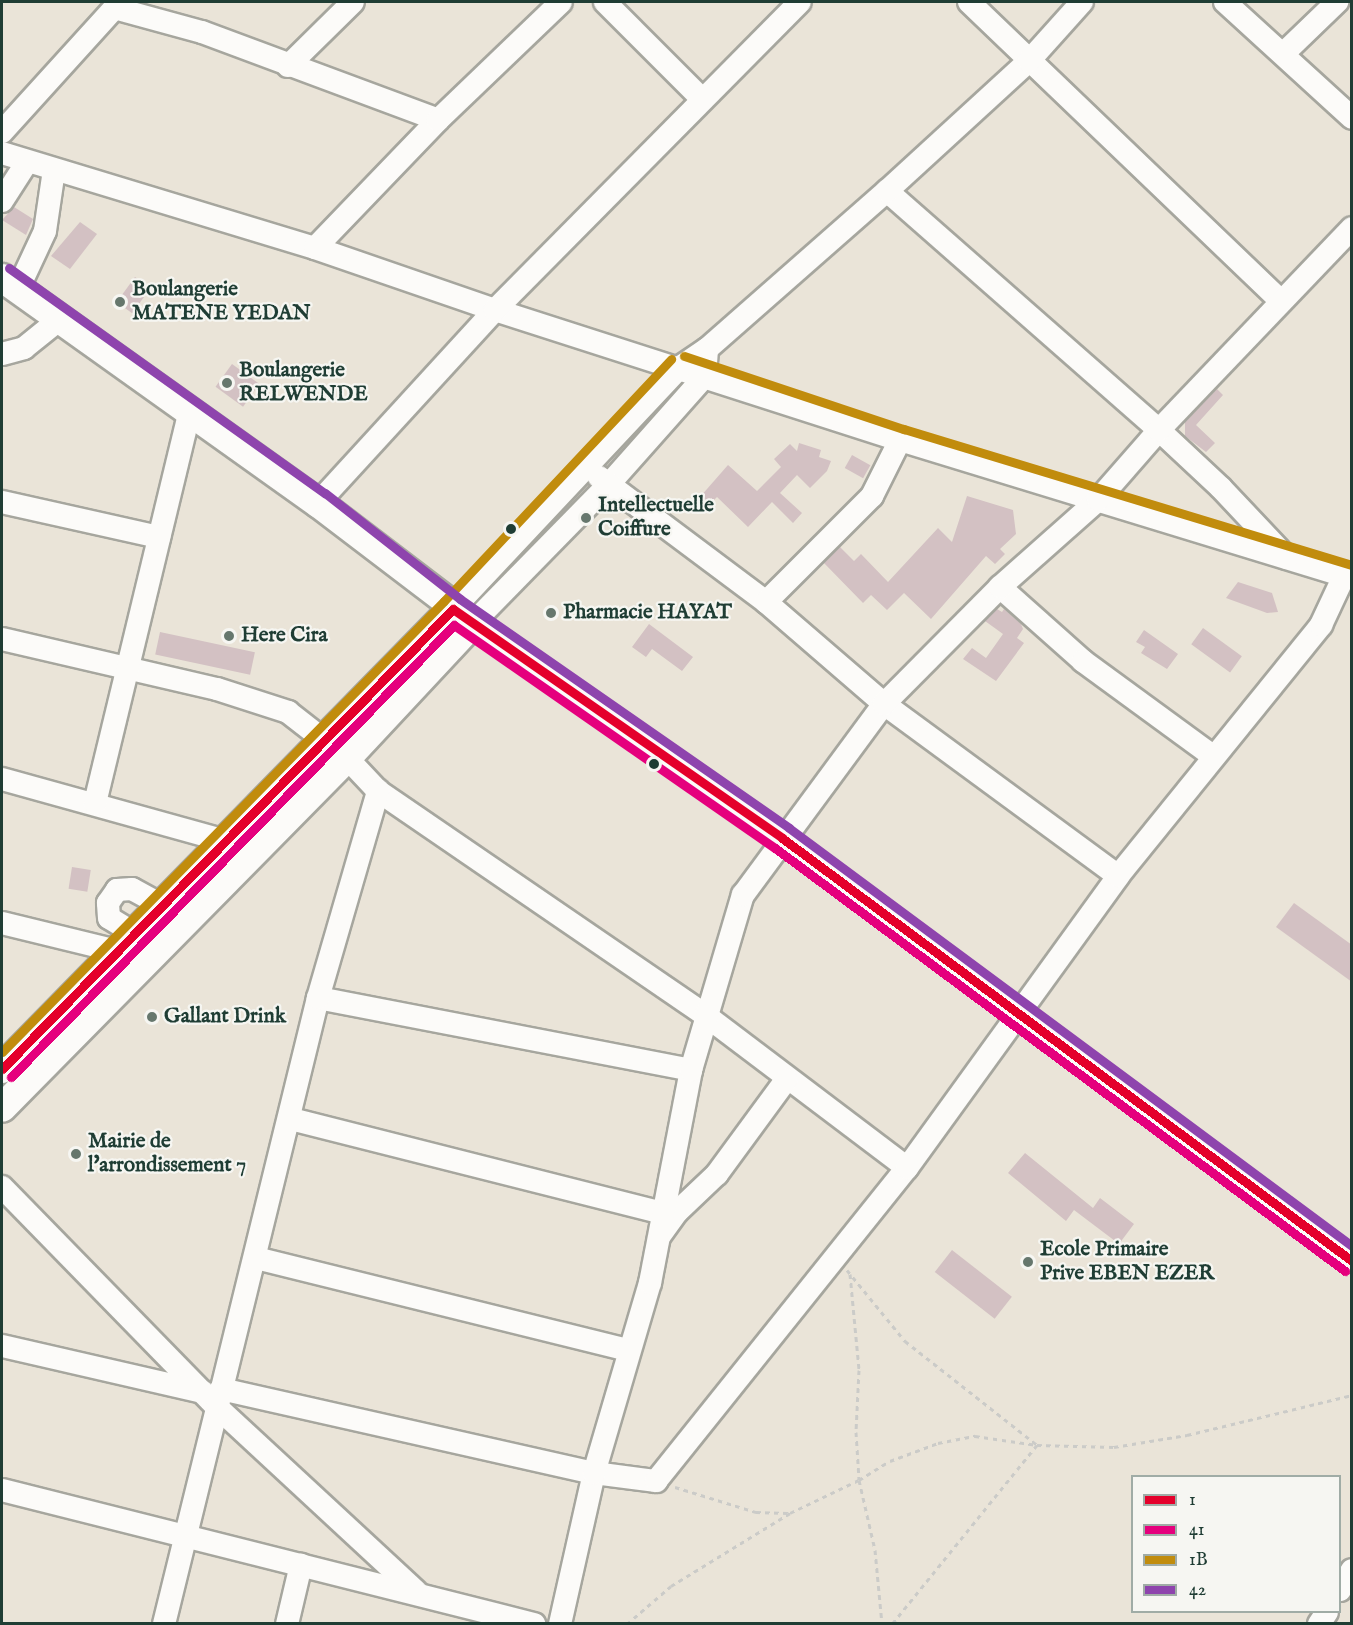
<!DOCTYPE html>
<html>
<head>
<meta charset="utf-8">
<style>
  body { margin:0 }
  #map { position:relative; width:1353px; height:1625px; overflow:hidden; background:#eae4d8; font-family:"IM FELL English",serif }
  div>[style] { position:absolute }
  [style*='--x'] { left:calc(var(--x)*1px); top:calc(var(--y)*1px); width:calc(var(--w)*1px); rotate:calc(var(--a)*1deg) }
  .building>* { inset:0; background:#d3c1c3; transform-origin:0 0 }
  .path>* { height:3px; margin-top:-1.5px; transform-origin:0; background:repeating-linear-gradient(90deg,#cbcbc8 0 4.5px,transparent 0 9px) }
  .roads { filter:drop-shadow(2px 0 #a6a69e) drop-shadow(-2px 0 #a6a69e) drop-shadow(0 2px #a6a69e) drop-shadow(0 -2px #a6a69e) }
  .minor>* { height:22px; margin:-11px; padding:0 11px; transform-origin:11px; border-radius:11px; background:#fcfbf9 }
  .major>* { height:28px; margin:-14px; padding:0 14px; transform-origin:14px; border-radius:14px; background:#fcfbf9 }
  .bus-1>* { height:9px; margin:-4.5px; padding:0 4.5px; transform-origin:4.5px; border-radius:4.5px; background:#e4002b }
  .bus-2>* { height:9px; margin:-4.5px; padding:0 4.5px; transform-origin:4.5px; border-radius:4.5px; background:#e5007d }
  .bus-3>* { height:9px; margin:-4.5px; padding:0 4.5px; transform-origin:4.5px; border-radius:4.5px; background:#c18c0d }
  .bus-4>* { height:9px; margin:-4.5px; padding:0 4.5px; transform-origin:4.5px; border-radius:4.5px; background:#8e44ad }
  .dots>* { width:16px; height:16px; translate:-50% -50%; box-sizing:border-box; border:3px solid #f6f6f2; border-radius:50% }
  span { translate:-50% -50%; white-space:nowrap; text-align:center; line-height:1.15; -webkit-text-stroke:4.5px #f6f6f2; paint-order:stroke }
  .poi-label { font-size:21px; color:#1f3d34; font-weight:700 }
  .left { translate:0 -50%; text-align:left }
  .frame { position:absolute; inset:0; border:3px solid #1f3d34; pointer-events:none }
  .legend { position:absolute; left:1131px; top:1475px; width:210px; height:138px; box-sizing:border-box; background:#f6f6f2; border:2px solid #a0aca6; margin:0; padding:8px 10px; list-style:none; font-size:18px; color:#1f3d34 }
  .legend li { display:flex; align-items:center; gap:12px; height:30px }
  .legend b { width:30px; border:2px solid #a0aca6 }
</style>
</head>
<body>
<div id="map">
  <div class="building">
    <div style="clip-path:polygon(14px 207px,33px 219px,26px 235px,2px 220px)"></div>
    <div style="clip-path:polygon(80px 222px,97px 234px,70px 269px,51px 256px)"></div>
    <div style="left:135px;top:277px;width:19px;height:31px;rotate:36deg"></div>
    <div style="left:232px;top:364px;width:34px;height:28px;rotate:36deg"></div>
    <div style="clip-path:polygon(1217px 389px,1223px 395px,1196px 425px,1215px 443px,1206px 452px,1185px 436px,1185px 422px)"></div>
    <div style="clip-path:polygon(799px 443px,821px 450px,819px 457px,831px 461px,827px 471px,810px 488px,797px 475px,780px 493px,802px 513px,793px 523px,772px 502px,748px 527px,717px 497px,709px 505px,700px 497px,728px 465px,757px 491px,781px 467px,774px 459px,790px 444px,797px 451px)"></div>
    <div style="left:852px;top:455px;width:21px;height:15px;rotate:29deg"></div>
    <div style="clip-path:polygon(967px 496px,1013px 510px,1016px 534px,1000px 549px,1005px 554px,995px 564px,986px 556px,931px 619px,904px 593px,887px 610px,871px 595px,863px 603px,824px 563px,840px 547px,854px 561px,861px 554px,888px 582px,938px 528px,952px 542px)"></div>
    <div style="clip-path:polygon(1238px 582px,1272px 593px,1278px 612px,1267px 613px,1226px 598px)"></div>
    <div style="clip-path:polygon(997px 609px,1002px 612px,1004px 609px,1021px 624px,1023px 629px,1017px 638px,1024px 643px,996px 681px,963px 659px,972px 648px,986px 658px,1003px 634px,985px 621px)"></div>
    <div style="clip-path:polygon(649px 624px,693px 657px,682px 671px,652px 649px,646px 657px,632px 647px)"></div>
    <div style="left:1203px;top:628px;width:48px;height:20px;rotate:36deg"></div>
    <div style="clip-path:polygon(1144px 630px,1178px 654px,1167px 669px,1141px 653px,1145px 647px,1136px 642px)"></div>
    <div style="left:160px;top:632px;width:97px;height:23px;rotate:12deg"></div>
    <div style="left:72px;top:867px;width:19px;height:22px;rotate:9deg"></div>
    <div style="clip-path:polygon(1294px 903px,1352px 945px,1352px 982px,1276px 927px)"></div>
    <div style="clip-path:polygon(1025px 1153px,1093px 1208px,1100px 1198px,1134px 1224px,1119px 1244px,1074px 1210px,1066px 1221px,1008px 1173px)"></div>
    <div style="left:952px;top:1250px;width:76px;height:28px;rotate:38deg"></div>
  </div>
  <div class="path">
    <div style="--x:847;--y:1270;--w:92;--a:50.8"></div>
    <div style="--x:905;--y:1341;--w:168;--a:38.2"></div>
    <div style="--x:1037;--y:1445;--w:230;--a:129"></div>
    <div style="--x:850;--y:1274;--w:96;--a:84.6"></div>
    <div style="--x:859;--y:1370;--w:62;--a:92.8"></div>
    <div style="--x:856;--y:1432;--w:48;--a:86.4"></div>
    <div style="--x:859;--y:1480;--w:72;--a:77.1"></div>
    <div style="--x:875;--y:1550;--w:74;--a:84.6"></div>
    <div style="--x:675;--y:1487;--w:85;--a:17.2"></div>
    <div style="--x:756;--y:1512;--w:32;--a:2"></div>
    <div style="--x:627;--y:1624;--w:58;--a:-40.8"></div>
    <div style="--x:671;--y:1586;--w:140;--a:-31.5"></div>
    <div style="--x:790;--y:1513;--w:76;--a:-25.6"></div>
    <div style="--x:859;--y:1480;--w:36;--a:-32"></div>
    <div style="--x:890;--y:1461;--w:51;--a:-20.6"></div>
    <div style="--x:938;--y:1443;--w:38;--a:-11"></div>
    <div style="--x:975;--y:1436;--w:63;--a:8.3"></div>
    <div style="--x:1037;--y:1445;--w:77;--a:1.5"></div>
    <div style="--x:1114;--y:1447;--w:74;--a:-9.3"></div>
    <div style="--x:1187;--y:1435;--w:170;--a:-13.6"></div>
  </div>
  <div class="roads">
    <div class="minor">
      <div style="--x:605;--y:2;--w:136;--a:45"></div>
      <div style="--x:969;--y:2;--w:431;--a:43.8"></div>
      <div style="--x:1225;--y:2;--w:172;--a:42.4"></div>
      <div style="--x:114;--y:8;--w:91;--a:15.3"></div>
      <div style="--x:202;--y:32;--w:252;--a:20.4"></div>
      <div style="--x:1284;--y:53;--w:74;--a:-43.9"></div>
      <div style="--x:288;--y:66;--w:91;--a:-44.6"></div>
      <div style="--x:2;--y:132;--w:176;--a:-47.8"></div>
      <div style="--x:2;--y:153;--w:327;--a:16.9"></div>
      <div style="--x:315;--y:248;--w:190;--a:19"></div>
      <div style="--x:495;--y:310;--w:425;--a:17.8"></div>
      <div style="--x:900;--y:440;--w:473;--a:17"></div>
      <div style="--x:887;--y:191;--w:362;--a:41.3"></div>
      <div style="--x:1159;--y:430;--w:85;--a:43.1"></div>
      <div style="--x:1221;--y:488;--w:96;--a:46.7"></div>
      <div style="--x:2;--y:201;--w:46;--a:-57.3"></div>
      <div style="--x:315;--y:248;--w:178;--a:-46.1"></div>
      <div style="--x:438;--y:120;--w:170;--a:-43.8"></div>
      <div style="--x:18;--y:289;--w:64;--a:-65"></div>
      <div style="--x:45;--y:231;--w:62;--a:-81.6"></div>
      <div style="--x:707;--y:349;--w:27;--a:94"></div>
      <div style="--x:705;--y:376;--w:144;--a:131.6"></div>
      <div style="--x:609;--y:484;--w:193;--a:134.4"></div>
      <div style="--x:474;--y:622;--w:376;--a:35"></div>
      <div style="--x:782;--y:838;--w:710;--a:36.58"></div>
      <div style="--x:2;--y:354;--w:23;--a:-15"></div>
      <div style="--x:24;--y:348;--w:46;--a:-38.9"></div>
      <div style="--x:599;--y:477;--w:209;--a:36.8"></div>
      <div style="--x:766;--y:602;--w:156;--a:40.8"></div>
      <div style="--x:884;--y:704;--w:290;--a:36.3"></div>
      <div style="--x:2;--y:502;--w:161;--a:12.6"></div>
      <div style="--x:318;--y:503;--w:262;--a:-47.5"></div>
      <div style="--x:495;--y:310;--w:433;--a:-45.3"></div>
      <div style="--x:1000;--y:587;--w:111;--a:41.7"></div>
      <div style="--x:1083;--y:661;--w:161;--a:36.2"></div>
      <div style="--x:766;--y:602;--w:150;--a:-45"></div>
      <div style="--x:872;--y:496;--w:63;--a:-63.4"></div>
      <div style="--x:453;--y:609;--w:332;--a:-46.8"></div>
      <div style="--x:680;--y:367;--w:32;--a:-34"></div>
      <div style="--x:707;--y:349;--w:240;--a:-41.3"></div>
      <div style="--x:887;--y:191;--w:193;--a:-42.5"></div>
      <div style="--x:1029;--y:61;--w:79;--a:-48.1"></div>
      <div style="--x:2;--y:639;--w:221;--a:13.1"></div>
      <div style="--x:217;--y:689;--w:75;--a:17.9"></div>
      <div style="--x:288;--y:712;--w:75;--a:37.9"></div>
      <div style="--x:347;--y:758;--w:45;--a:46.8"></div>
      <div style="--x:378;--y:791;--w:396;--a:34.4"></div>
      <div style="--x:705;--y:1015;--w:253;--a:37.1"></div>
      <div style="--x:2;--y:779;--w:228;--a:15.5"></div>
      <div style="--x:95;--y:803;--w:404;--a:-76.4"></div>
      <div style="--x:2;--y:923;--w:135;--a:13.7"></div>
      <div style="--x:147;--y:941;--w:44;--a:-148.8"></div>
      <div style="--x:109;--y:918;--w:15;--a:-94"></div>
      <div style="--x:108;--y:903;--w:16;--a:-55"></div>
      <div style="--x:117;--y:890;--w:15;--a:-4"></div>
      <div style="--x:132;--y:889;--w:50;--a:28.6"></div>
      <div style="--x:318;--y:998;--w:380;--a:10.9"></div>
      <div style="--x:291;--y:1119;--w:384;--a:14.2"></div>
      <div style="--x:2;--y:1187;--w:308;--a:45.7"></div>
      <div style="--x:217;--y:1407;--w:271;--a:42.8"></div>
      <div style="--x:661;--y:1234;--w:27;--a:-54"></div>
      <div style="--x:677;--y:1212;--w:55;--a:-43.5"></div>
      <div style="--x:717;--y:1174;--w:117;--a:-53.7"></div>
      <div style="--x:256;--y:1258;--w:384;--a:13.9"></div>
      <div style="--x:2;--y:1346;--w:206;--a:12.9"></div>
      <div style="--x:221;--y:1389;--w:382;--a:12.7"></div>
      <div style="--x:594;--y:1473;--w:63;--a:7.4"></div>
      <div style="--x:656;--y:1481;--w:401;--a:-51.3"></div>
      <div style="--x:907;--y:1168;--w:360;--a:-54.1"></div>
      <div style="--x:1118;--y:876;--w:323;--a:-51"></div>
      <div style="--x:1321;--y:625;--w:54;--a:-64.9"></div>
      <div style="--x:2;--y:1490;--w:549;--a:14.14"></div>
      <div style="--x:1340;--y:1590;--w:23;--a:-59"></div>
      <div style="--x:164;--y:1624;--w:645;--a:-76.18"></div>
      <div style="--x:318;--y:998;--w:216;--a:-73.8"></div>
      <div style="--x:287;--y:1624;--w:61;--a:-76.7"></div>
      <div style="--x:560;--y:1624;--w:155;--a:-77.3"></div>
      <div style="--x:594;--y:1473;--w:198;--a:-73.6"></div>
      <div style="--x:650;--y:1283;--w:217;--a:-79.1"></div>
      <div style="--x:691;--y:1070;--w:183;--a:-73.5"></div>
      <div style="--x:743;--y:895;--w:237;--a:-53.6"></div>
      <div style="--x:884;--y:704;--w:165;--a:-45.2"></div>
      <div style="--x:1000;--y:587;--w:131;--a:-41.6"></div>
      <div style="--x:1098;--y:500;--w:93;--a:-48.9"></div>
      <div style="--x:1159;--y:430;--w:279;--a:-46.3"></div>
      <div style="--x:1319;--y:1624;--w:14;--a:-56"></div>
    </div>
    <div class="major">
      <div style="--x:2;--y:278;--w:388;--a:35.5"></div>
      <div style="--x:318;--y:503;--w:196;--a:37.3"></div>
      <div style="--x:474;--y:622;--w:186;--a:133"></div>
      <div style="--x:347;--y:758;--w:491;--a:134.6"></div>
      <div style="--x:2;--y:1069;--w:644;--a:-45.57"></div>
    </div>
  </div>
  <div class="bus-1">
    <div style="--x:2;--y:1069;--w:644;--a:-45.57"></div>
    <div style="--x:453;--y:609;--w:401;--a:34.8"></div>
    <div style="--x:782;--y:838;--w:710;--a:36.58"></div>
  </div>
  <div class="bus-2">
    <div style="--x:11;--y:1077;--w:633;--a:-45.58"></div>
    <div style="--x:454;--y:625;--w:391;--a:34.8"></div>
    <div style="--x:775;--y:848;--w:710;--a:36.58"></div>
  </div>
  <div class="bus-3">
    <div style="--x:684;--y:356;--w:232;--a:18.4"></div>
    <div style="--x:904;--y:429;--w:468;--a:16.9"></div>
    <div style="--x:2;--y:1052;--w:631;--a:-45.58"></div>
    <div style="--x:444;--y:601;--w:332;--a:-46.8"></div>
  </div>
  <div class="bus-4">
    <div style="--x:9;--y:268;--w:388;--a:35.5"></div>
    <div style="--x:325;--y:493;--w:172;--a:38.1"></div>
    <div style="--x:460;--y:599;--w:401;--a:34.8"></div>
    <div style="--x:789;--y:828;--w:701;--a:36.59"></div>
  </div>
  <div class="dots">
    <div style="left:120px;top:302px;background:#66776d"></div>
    <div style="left:227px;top:383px;background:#66776d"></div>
    <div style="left:586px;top:518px;background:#66776d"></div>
    <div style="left:511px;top:529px;background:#1f3d34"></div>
    <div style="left:551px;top:613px;background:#66776d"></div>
    <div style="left:229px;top:636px;background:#66776d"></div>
    <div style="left:654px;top:764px;background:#1f3d34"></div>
    <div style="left:152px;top:1017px;background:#66776d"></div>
    <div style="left:76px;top:1154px;background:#66776d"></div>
    <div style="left:1028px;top:1262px;background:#66776d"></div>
  </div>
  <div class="poi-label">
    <span class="left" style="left:132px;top:302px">Boulangerie<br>MATENE YEDAN</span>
    <span class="left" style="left:239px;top:383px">Boulangerie<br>RELWENDE</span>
    <span class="left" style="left:598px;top:518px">Intellectuelle<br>Coiffure</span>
    <span class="left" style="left:563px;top:613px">Pharmacie HAYAT</span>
    <span class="left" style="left:241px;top:636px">Here Cira</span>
    <span class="left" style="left:164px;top:1017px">Gallant Drink</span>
    <span class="left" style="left:88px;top:1154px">Mairie de<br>l'arrondissement 7</span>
    <span class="left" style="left:1040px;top:1262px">Ecole Primaire<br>Prive EBEN EZER</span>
  </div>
  <div class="frame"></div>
  <ul class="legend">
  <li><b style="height:8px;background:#e4002b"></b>1</li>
  <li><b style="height:8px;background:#e5007d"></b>41</li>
  <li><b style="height:8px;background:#c18c0d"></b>1B</li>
  <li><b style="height:8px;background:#8e44ad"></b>42</li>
  </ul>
</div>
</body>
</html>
